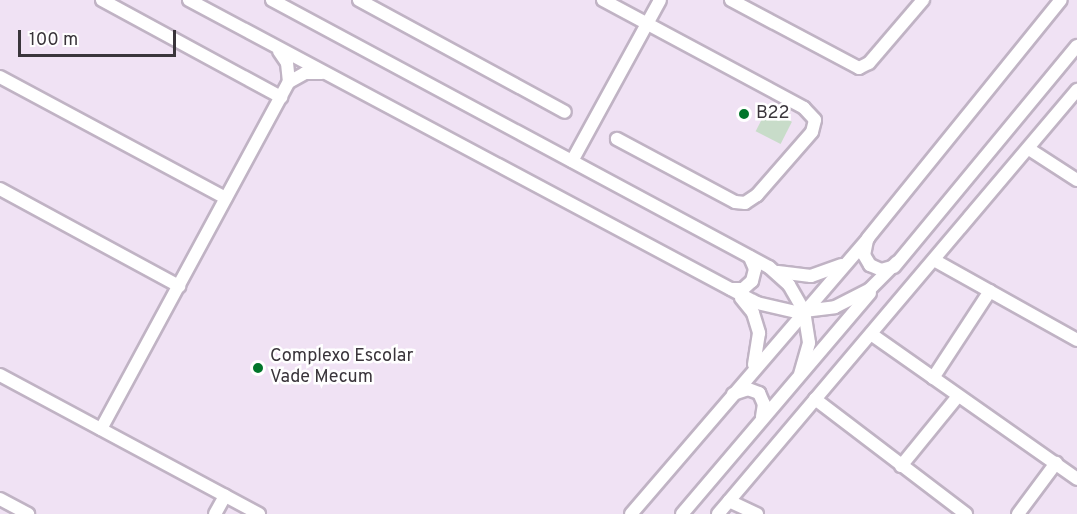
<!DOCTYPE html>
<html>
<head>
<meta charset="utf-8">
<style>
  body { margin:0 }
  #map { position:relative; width:1077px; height:514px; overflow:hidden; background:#f0e2f4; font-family:Overpass,sans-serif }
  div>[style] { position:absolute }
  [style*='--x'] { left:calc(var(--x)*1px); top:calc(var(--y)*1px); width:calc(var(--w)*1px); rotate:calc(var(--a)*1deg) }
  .green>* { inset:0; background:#c8dcc9; transform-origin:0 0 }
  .roads { filter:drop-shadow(2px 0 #c0b3c4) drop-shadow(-2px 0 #c0b3c4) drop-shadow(0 2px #c0b3c4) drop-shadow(0 -2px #c0b3c4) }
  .minor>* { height:12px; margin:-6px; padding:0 6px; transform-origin:6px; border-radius:6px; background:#fff }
  .dots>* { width:16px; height:16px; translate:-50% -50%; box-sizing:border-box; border:3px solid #fff; border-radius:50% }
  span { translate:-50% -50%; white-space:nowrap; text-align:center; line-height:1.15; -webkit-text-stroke:5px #fff; paint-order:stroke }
  .poi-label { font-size:18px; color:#3a353b }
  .left { translate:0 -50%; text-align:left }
  .scale { position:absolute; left:18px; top:30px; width:158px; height:27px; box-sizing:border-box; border:3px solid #3a353b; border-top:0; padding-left:8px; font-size:18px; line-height:21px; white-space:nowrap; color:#3a353b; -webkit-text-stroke:4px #fff; paint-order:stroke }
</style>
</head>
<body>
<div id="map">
  <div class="green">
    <div style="left:767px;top:109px;width:28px;height:25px;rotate:27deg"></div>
  </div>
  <div class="roads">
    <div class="minor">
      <div style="--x:102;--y:0;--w:204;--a:28.5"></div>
      <div style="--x:189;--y:0;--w:644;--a:28.08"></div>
      <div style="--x:757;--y:303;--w:40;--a:13"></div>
      <div style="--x:796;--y:312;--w:39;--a:-7"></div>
      <div style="--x:835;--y:307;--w:39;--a:-27"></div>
      <div style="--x:870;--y:289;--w:38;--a:-45"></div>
      <div style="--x:272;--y:0;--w:564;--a:28.25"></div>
      <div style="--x:769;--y:267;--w:27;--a:42"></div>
      <div style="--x:789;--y:285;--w:30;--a:60"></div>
      <div style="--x:804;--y:311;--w:32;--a:81"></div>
      <div style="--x:809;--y:343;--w:32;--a:106"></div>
      <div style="--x:359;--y:0;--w:234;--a:28.5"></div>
      <div style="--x:603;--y:0;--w:228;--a:28.2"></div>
      <div style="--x:804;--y:108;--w:16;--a:47"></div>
      <div style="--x:815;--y:120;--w:12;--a:104"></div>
      <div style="--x:812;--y:132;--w:84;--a:131.1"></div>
      <div style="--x:757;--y:195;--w:14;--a:146"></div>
      <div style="--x:745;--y:203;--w:10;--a:-174"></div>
      <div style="--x:735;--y:202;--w:134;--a:-151.9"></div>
      <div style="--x:731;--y:0;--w:145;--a:28"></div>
      <div style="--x:859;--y:68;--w:11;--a:-27"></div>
      <div style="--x:869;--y:63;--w:83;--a:-49.4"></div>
      <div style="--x:0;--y:77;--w:256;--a:28.2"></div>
      <div style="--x:289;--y:82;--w:18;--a:-29"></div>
      <div style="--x:305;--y:73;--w:17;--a:0"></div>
      <div style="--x:1029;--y:149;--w:57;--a:32.9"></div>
      <div style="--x:572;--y:161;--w:183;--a:-61.3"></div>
      <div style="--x:0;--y:189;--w:204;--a:28.5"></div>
      <div style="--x:867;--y:240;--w:15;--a:101"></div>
      <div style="--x:864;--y:255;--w:12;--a:59"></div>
      <div style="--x:870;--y:265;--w:12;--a:24"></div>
      <div style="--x:881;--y:270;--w:11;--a:-15"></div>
      <div style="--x:934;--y:260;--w:164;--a:29.2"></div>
      <div style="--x:894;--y:267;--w:287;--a:-50.4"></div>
      <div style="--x:778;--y:272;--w:33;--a:7"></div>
      <div style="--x:811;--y:276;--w:32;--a:-20"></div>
      <div style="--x:731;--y:289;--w:12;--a:0"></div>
      <div style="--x:743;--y:289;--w:12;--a:-42"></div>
      <div style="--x:752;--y:281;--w:12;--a:-76"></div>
      <div style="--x:755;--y:269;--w:13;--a:-113"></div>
      <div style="--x:741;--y:298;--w:19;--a:51"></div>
      <div style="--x:753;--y:313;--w:21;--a:73"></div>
      <div style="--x:759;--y:333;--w:32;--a:99"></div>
      <div style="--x:871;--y:334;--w:252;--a:35.1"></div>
      <div style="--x:0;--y:375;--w:294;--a:28.2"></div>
      <div style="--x:933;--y:378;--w:104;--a:-56.8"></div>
      <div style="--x:733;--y:394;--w:16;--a:-18"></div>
      <div style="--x:748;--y:389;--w:12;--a:20"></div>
      <div style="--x:759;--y:393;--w:12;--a:66"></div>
      <div style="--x:764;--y:404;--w:13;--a:99"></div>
      <div style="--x:815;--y:399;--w:190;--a:37.3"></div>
      <div style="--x:101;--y:429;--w:395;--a:-61.6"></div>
      <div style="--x:289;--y:82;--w:19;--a:-96"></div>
      <div style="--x:287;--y:63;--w:14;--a:-124"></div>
      <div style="--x:901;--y:466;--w:90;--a:-50.8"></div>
      <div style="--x:0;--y:499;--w:32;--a:28"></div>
      <div style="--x:729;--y:501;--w:31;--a:25"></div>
      <div style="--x:215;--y:514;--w:21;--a:-61"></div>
      <div style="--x:631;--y:514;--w:364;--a:-49.3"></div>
      <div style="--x:868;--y:238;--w:306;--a:-51"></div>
      <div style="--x:682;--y:514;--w:290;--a:-49.6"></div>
      <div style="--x:718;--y:514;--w:556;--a:-49.75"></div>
      <div style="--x:1018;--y:514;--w:64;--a:-53.3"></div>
    </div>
  </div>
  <div class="dots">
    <div style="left:744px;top:114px;background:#01752a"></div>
    <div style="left:258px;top:368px;background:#01752a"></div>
  </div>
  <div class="poi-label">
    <span class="left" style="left:756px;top:114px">B22</span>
    <span class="left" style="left:270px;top:368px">Complexo Escolar<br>Vade Mecum</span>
  </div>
  <div class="scale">100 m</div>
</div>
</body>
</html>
